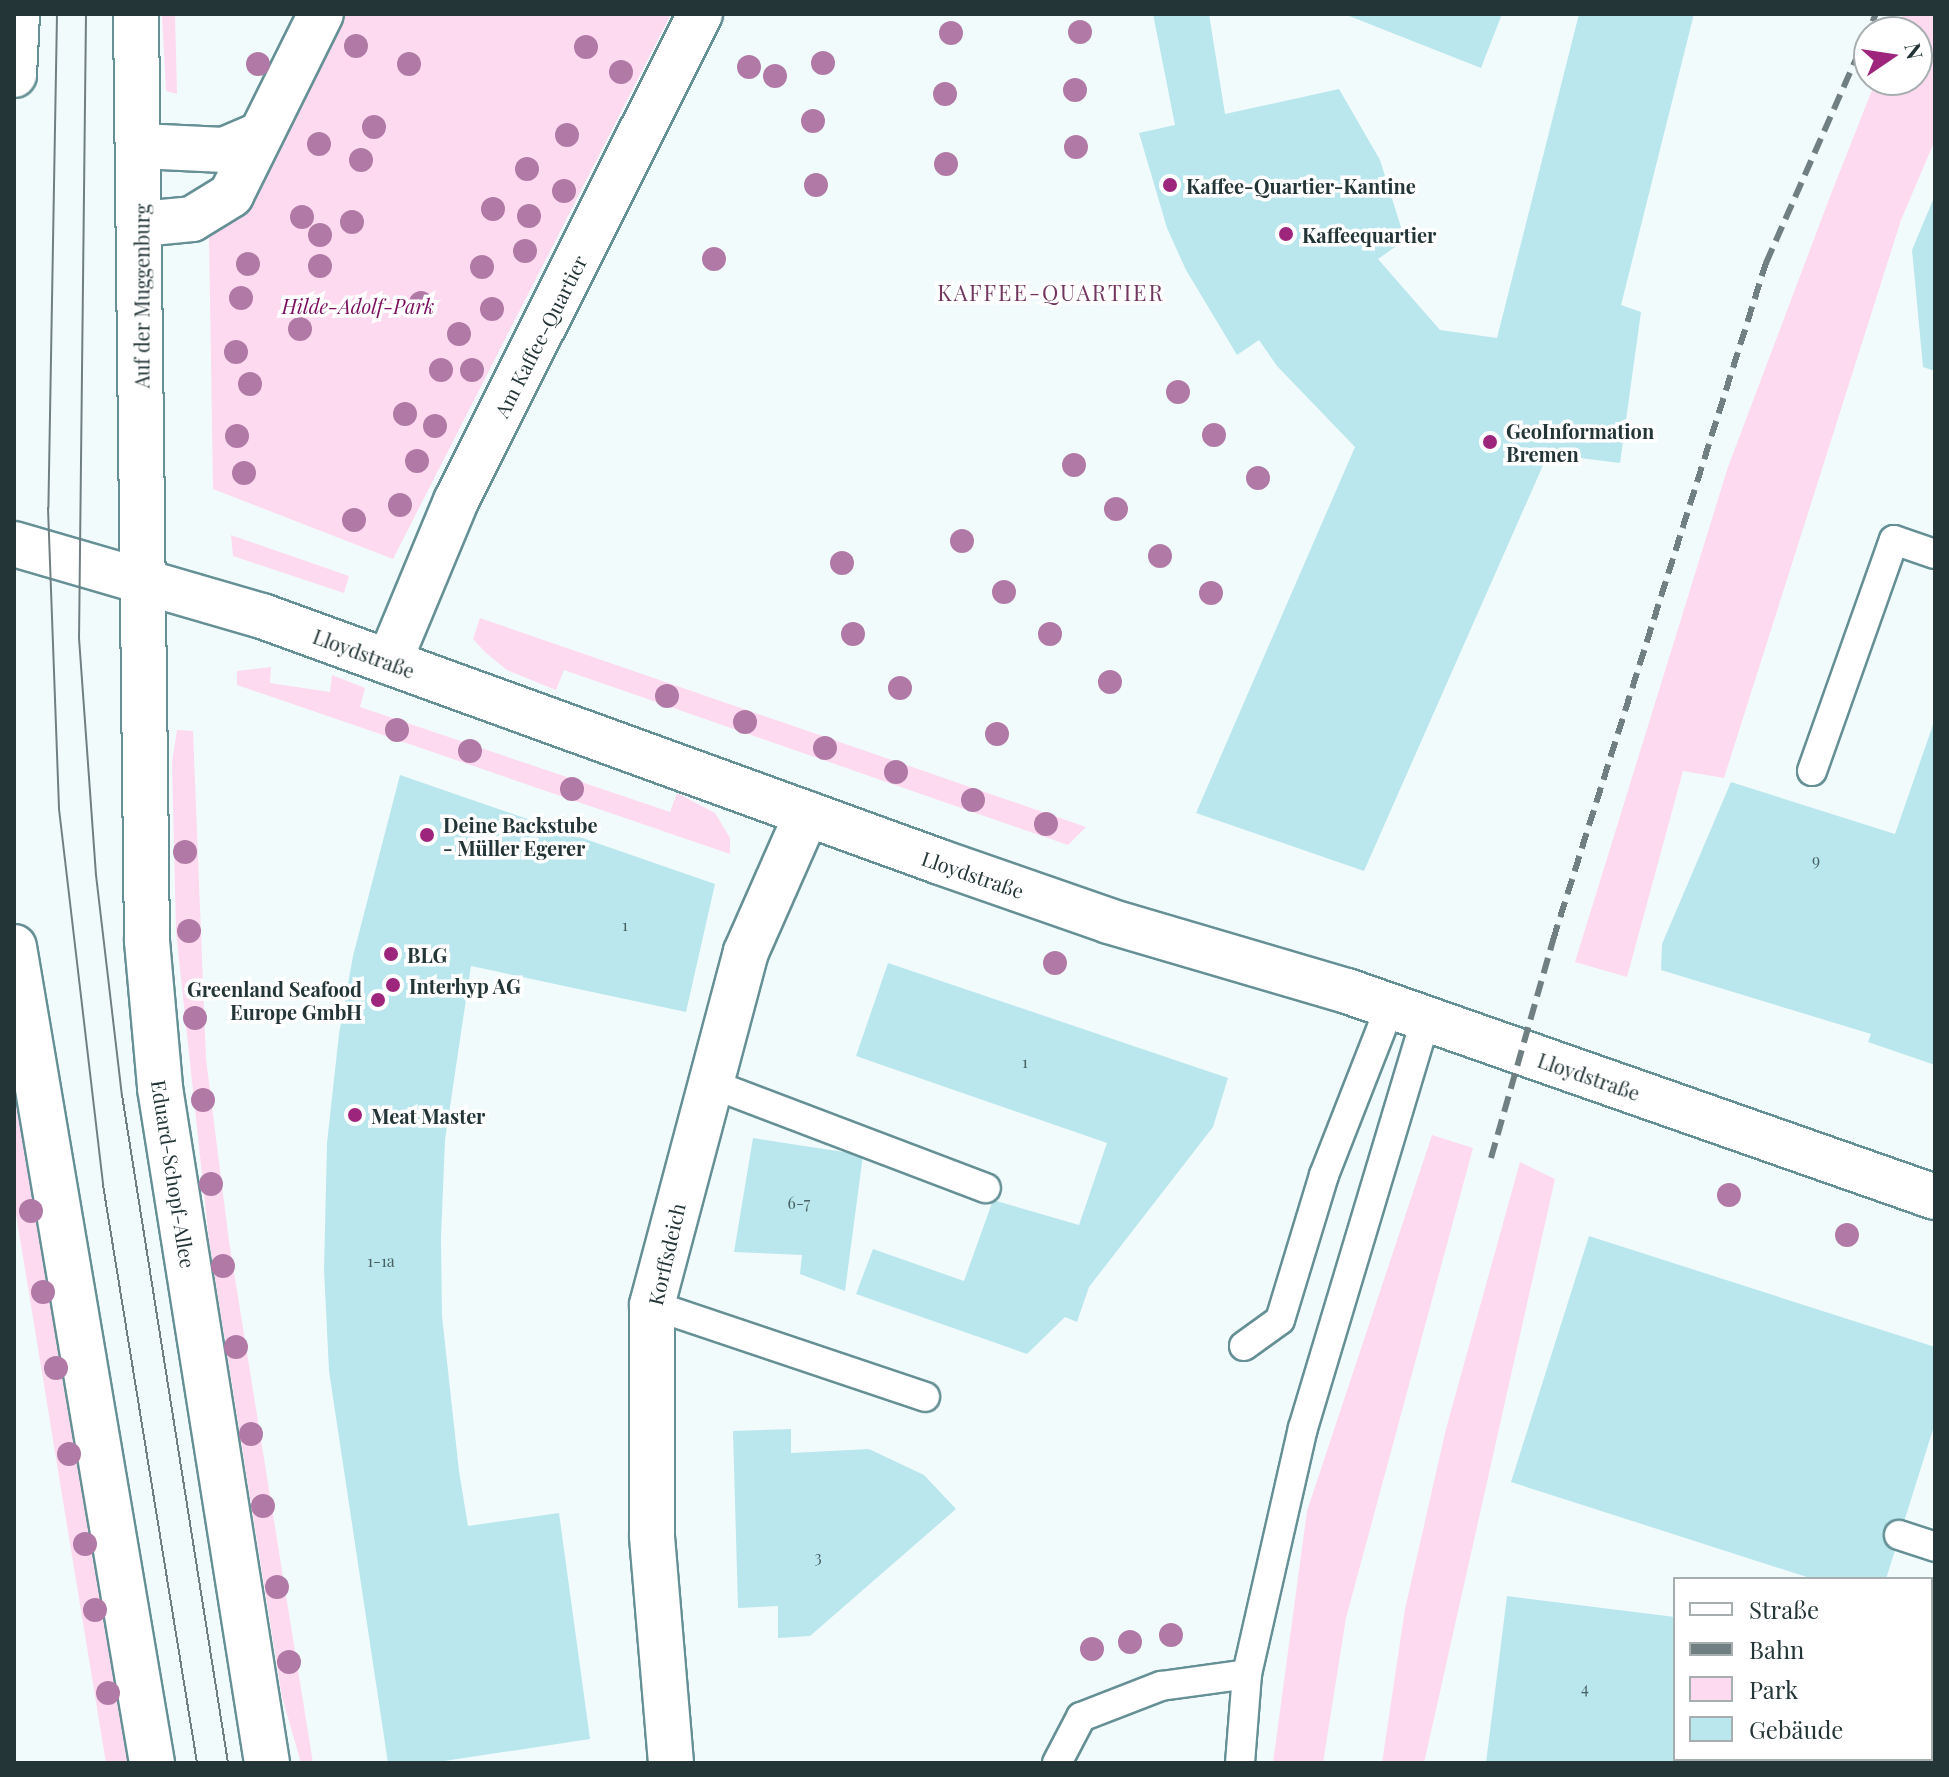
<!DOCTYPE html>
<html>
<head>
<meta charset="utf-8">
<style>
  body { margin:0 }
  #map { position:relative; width:1949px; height:1777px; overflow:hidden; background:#f2fbfc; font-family:"Playfair Display",serif }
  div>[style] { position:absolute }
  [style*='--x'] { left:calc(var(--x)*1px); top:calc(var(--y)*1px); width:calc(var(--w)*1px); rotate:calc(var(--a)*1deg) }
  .green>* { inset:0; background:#fddaef }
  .building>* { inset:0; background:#b9e7ed }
  .roads { filter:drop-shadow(2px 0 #659095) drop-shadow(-2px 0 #659095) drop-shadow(0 2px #659095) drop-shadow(0 -2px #659095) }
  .lane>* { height:28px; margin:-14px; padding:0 14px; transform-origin:14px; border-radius:14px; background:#fff }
  .street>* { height:44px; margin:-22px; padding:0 22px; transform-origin:22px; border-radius:22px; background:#fff }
  .secondary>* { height:44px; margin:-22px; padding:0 22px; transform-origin:22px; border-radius:22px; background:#fff }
  .tram>* { height:2px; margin:-1px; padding:0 1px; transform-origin:1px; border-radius:1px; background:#707f81 }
  .rail>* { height:6px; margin-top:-3px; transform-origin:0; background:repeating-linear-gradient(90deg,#707f81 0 16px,transparent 0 24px) }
  .trees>* { width:24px; height:24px; margin:-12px; border-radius:50%; background:#b17aa6 }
  .dots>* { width:22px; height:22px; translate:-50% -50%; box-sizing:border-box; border:4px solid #fff; border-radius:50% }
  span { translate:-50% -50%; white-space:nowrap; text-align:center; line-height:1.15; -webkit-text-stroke:7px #fff; paint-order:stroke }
  .number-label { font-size:16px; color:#486264 }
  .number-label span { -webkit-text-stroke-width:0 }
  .poi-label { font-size:20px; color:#233537; font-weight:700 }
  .left { translate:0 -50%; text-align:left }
  .right { translate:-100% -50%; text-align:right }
  .street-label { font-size:20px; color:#233537 }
  .park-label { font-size:20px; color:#7b105f; font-style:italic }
  .neighbourhood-label { font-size:22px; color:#73375f; letter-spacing:2px }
  .frame { position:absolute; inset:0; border:16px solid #233537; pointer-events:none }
  .legend { position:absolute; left:1673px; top:1577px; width:260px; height:184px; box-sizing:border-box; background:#fff; border:2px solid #a7aeaf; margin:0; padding:10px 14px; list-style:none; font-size:24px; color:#233537 }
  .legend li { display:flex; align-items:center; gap:16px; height:40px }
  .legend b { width:40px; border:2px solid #a7aeaf }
  .north { position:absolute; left:1853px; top:16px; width:80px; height:80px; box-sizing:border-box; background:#fff; border:2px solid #a7aeaf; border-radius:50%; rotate:77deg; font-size:22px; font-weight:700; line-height:32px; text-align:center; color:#233537 }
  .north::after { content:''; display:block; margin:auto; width:28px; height:36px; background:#9e257c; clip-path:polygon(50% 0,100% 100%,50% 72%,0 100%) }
</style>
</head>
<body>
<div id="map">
  <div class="green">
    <div style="clip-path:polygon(162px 14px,175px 14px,177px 94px,166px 91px)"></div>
    <div style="clip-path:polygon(345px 14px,671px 14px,393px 559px,213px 489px,209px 235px,248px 206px)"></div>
    <div style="clip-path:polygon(1903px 14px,1935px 14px,1935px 140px,1901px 220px,1724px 778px,1683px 771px,1627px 977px,1575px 962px,1728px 467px,1831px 194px,1876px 80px,1917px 80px,1917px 32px,1896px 32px)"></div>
    <div style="clip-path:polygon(231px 535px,349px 576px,344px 593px,233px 556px)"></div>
    <div style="clip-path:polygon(480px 618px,1086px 827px,1068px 845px,564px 670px,556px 690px,507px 670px,486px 653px,473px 639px)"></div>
    <div style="clip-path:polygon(271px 667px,270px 683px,330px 692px,332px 675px,365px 688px,360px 707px,670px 812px,677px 793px,715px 813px,730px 838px,730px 854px,237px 685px,237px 671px)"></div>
    <div style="clip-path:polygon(177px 730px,193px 731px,206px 1059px,229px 1241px,313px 1763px,301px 1763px,282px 1697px,209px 1240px,176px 932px,172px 762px)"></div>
    <div style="clip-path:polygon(14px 1039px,130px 1763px,106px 1763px,14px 1202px)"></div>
    <div style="clip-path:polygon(1432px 1135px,1473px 1148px,1346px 1618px,1323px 1763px,1273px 1763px,1307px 1511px)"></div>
    <div style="clip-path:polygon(1520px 1162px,1555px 1179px,1424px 1763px,1382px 1763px,1405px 1609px,1446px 1429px)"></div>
  </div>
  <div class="building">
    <div style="clip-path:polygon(1153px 14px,1209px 14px,1225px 114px,1339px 89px,1380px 160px,1405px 240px,1378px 259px,1440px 330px,1497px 338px,1579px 14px,1694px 14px,1621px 305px,1641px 312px,1620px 463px,1548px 454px,1364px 871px,1196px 813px,1355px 447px,1277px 366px,1259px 340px,1237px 355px,1186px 270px,1167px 228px,1139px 133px,1175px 125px)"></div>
    <div style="clip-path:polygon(1344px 14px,1502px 14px,1481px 68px)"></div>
    <div style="clip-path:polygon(1935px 195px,1935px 371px,1923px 367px,1912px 250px)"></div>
    <div style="clip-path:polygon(1935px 719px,1935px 1065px,1868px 1042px,1871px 1034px,1661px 970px,1662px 944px,1731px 782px,1895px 834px)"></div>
    <div style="clip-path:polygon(400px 775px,715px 884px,686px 1012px,471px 966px,445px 1140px,441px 1238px,442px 1316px,459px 1471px,468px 1526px,559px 1513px,590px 1739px,431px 1763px,388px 1763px,329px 1371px,324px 1269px,327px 1143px,339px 1034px,353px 956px)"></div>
    <div style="clip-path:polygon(888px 963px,1228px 1078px,1213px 1127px,1089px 1287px,1077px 1322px,1065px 1317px,1027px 1354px,856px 1294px,873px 1249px,964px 1281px,993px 1200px,1079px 1225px,1107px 1143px,856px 1056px)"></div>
    <div style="clip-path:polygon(753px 1138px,863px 1155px,845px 1291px,800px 1274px,802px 1255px,734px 1252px)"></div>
    <div style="clip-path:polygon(1589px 1236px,1935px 1347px,1935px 1423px,1886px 1579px,1813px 1579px,1511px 1482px)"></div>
    <div style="clip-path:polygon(791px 1429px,791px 1453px,869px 1449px,924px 1475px,956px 1509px,810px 1636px,778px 1638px,778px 1606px,738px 1608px,733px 1431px)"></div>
    <div style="clip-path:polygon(1507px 1596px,1675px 1617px,1675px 1759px,1871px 1759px,1870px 1763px,1486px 1763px)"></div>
  </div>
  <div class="roads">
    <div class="lane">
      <div style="--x:1812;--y:771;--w:245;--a:-70.5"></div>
      <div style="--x:1894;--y:540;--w:43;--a:18.9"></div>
      <div style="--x:709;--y:1083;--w:296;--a:20.8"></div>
      <div style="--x:652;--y:1305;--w:288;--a:18.6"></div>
      <div style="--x:1244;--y:1346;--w:44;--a:-35.8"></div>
      <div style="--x:1280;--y:1320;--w:152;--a:-73.1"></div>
      <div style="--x:1324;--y:1175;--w:180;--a:-68.6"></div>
      <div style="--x:1899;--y:1535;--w:38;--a:18"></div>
      <div style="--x:1057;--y:1763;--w:52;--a:-62.4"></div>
      <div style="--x:1081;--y:1717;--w:86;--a:-21.2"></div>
      <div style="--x:1161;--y:1686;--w:87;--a:-7.9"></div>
      <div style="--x:1240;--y:1763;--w:89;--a:-85.5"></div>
      <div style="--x:1247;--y:1674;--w:252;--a:-77.2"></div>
      <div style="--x:1303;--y:1428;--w:427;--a:-73.3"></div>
    </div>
    <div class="street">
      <div style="--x:140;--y:146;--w:84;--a:2.7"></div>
      <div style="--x:224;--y:150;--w:40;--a:-23.4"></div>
      <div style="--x:141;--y:224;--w:51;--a:-5.6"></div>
      <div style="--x:192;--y:219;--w:46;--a:-31.6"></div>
      <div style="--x:231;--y:195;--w:202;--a:-63.6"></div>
      <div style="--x:389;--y:662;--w:174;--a:-67.4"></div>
      <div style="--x:456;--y:501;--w:545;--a:-63.39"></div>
      <div style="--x:671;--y:1763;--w:229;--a:-94.8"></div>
      <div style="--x:652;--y:1535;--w:230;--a:-90"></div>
      <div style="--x:652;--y:1305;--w:365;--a:-75.1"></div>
      <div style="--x:746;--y:952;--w:151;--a:-66.2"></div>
    </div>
    <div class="secondary">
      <div style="--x:136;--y:14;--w:927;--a:89.32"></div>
      <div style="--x:147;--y:941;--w:148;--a:84.9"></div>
      <div style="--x:160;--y:1088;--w:683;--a:80.99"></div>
      <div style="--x:14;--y:75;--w:61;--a:-87.2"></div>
      <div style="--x:14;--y:544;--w:258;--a:16.2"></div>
      <div style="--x:262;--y:616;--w:721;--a:19.94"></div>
      <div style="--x:940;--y:862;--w:179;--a:19.2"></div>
      <div style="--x:1109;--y:921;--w:248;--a:16.4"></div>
      <div style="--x:1347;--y:991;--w:623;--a:19.31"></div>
      <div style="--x:14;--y:947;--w:828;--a:80.4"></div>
    </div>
  </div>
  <div class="tram">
    <div style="--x:57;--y:14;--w:494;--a:91"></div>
    <div style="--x:48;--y:508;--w:301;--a:87.9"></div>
    <div style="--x:59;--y:809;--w:379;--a:83.3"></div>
    <div style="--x:103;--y:1185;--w:586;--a:80.76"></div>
    <div style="--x:86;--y:14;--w:624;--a:90.64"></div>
    <div style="--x:79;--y:638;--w:238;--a:85.9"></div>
    <div style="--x:96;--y:875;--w:222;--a:83.3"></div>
    <div style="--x:122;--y:1095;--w:676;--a:80.98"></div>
  </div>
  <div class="rail">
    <div style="--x:1491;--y:1158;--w:227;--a:-74.1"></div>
    <div style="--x:1553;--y:940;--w:710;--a:-72.54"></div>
    <div style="--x:1766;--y:263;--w:272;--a:-66.2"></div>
  </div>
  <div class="trees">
    <div style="left:1080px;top:32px"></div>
    <div style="left:951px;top:33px"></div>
    <div style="left:356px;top:46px"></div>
    <div style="left:586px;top:47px"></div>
    <div style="left:823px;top:63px"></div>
    <div style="left:258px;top:64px"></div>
    <div style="left:409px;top:64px"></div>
    <div style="left:749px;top:67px"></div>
    <div style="left:621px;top:72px"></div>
    <div style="left:775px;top:76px"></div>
    <div style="left:1075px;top:90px"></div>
    <div style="left:945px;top:94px"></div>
    <div style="left:813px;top:121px"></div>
    <div style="left:374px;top:127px"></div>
    <div style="left:567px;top:135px"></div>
    <div style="left:319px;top:144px"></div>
    <div style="left:1076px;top:147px"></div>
    <div style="left:361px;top:160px"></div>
    <div style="left:946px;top:164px"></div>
    <div style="left:527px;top:169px"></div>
    <div style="left:816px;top:185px"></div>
    <div style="left:564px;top:191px"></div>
    <div style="left:493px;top:209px"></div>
    <div style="left:529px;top:216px"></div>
    <div style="left:302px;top:217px"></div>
    <div style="left:352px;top:222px"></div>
    <div style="left:320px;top:235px"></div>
    <div style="left:525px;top:251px"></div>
    <div style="left:714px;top:259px"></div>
    <div style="left:248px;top:264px"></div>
    <div style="left:320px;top:266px"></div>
    <div style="left:482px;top:267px"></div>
    <div style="left:241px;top:298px"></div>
    <div style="left:421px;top:303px"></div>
    <div style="left:492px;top:309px"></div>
    <div style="left:300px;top:329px"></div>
    <div style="left:459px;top:334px"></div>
    <div style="left:236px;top:352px"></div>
    <div style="left:441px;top:370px"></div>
    <div style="left:472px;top:370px"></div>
    <div style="left:250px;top:384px"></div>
    <div style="left:1178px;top:392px"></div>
    <div style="left:405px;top:414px"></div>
    <div style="left:435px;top:426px"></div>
    <div style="left:1214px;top:435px"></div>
    <div style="left:237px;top:436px"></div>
    <div style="left:417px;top:461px"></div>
    <div style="left:1074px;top:465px"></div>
    <div style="left:244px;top:473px"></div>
    <div style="left:1258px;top:478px"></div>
    <div style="left:400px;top:505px"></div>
    <div style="left:1116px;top:509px"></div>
    <div style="left:354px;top:520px"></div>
    <div style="left:962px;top:541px"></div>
    <div style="left:1160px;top:556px"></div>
    <div style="left:842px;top:563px"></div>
    <div style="left:1004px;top:592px"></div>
    <div style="left:1211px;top:593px"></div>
    <div style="left:853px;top:634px"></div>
    <div style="left:1050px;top:634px"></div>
    <div style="left:1110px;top:682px"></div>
    <div style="left:900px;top:688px"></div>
    <div style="left:667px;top:696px"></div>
    <div style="left:745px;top:722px"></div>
    <div style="left:397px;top:730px"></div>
    <div style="left:997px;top:734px"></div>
    <div style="left:825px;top:748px"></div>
    <div style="left:470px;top:751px"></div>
    <div style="left:896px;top:772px"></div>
    <div style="left:572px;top:789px"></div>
    <div style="left:973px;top:800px"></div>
    <div style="left:1046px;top:824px"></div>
    <div style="left:185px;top:852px"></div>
    <div style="left:189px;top:931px"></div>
    <div style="left:1055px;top:963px"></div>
    <div style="left:195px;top:1018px"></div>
    <div style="left:203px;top:1100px"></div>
    <div style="left:211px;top:1184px"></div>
    <div style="left:1729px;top:1195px"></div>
    <div style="left:31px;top:1211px"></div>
    <div style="left:1847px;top:1235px"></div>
    <div style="left:223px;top:1266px"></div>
    <div style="left:43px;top:1292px"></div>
    <div style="left:236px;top:1347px"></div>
    <div style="left:56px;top:1368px"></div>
    <div style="left:251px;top:1434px"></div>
    <div style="left:69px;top:1454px"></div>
    <div style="left:263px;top:1506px"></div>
    <div style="left:85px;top:1544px"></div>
    <div style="left:277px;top:1587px"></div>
    <div style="left:95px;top:1610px"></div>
    <div style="left:1171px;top:1635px"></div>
    <div style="left:1130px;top:1642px"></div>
    <div style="left:1092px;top:1649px"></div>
    <div style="left:289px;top:1662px"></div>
    <div style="left:108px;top:1693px"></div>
  </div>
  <div class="dots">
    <div style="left:1170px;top:185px;background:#9e257c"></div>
    <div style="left:1286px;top:234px;background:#9e257c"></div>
    <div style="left:1490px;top:442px;background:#9e257c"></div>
    <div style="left:427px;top:835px;background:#9e257c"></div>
    <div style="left:391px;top:954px;background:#9e257c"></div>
    <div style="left:393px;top:985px;background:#9e257c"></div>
    <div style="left:378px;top:1000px;background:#9e257c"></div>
    <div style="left:355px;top:1115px;background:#9e257c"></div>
  </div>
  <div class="number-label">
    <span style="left:1816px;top:860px">9</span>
    <span style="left:625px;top:925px">1</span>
    <span style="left:1025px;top:1062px">1</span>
    <span style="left:799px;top:1203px">6-7</span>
    <span style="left:381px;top:1261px">1-1a</span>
    <span style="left:818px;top:1557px">3</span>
    <span style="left:1585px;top:1688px">4</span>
  </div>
  <div class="poi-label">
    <span class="left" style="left:1186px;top:185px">Kaffee-Quartier-Kantine</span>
    <span class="left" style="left:1302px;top:234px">Kaffeequartier</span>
    <span class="left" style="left:1506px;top:442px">GeoInformation<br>Bremen</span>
    <span class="left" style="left:443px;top:836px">Deine Backstube<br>- Müller Egerer</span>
    <span class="left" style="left:407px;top:954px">BLG</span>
    <span class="left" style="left:409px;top:985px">Interhyp AG</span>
    <span class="right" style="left:362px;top:1000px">Greenland Seafood<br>Europe GmbH</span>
    <span class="left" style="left:371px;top:1115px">Meat Master</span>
  </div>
  <div class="street-label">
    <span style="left:141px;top:296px;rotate:-90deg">Auf der Muggenburg</span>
    <span style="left:540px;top:336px;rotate:-63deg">Am Kaffee-Quartier</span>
    <span style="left:364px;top:653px;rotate:20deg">Lloydstraße</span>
    <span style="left:973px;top:874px;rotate:19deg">Lloydstraße</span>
    <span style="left:1589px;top:1076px;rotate:19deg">Lloydstraße</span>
    <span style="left:174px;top:1174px;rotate:81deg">Eduard-Schopf-Allee</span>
    <span style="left:666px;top:1254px;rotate:-77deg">Korffsdeich</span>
  </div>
  <div class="park-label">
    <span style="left:358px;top:305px">Hilde-Adolf-Park</span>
  </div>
  <div class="neighbourhood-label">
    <span style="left:1051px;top:293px">KAFFEE-QUARTIER</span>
  </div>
  <div class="frame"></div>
  <ul class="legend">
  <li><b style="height:10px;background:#fff"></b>Straße</li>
  <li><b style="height:10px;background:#707f81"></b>Bahn</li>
  <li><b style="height:22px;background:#fddaef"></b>Park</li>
  <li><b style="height:22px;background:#b9e7ed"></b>Gebäude</li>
  </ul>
  <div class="north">N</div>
</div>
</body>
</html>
